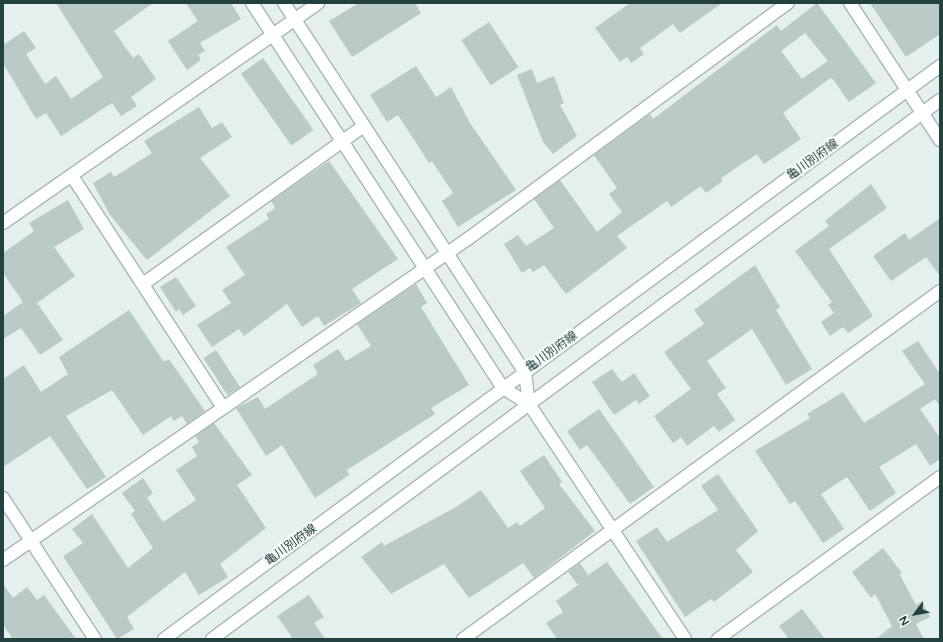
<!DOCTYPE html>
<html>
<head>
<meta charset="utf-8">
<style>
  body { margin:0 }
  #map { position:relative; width:943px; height:642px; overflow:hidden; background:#e5efec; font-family:"Varela Round","Noto Sans JP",sans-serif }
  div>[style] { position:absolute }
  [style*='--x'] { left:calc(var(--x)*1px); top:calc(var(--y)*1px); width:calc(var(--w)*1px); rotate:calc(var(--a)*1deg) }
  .building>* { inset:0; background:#bacac6; transform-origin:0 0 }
  .roads { filter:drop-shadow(1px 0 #a7b8b5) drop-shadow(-1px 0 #a7b8b5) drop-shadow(0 1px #a7b8b5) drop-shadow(0 -1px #a7b8b5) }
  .minor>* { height:12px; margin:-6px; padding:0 6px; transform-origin:6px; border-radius:6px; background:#fff }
  .tertiary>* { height:12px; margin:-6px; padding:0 6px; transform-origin:6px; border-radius:6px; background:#fff }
  .secondary>* { height:12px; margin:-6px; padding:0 6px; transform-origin:6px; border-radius:6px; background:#fff }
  span { translate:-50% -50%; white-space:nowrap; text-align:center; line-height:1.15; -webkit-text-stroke:4px #f6fbf9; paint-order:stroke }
  .street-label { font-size:12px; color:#224240 }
  .frame { position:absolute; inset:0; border:4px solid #224240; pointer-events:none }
  .north { position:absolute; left:895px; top:594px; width:40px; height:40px; -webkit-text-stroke:3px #f6fbf9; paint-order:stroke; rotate:238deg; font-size:11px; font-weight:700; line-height:16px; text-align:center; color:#224240 }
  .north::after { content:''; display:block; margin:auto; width:14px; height:18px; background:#224240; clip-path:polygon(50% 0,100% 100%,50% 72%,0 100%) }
</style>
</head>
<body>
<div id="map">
  <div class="building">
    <div style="clip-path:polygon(56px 3px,153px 3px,114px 31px,133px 58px,139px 54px,156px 79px,131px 97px,137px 106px,121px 116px,112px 103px,61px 136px,46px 113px,36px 119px,3px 63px,3px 45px,24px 31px,36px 48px,26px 54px,45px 84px,56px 76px,71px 99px,103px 77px)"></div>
    <div style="clip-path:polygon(186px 3px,231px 3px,241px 19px,200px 43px,205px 51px,198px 55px,201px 60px,187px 70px,168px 41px,198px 21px)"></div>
    <div style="clip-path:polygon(359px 3px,415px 3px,421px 13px,352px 57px,329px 21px)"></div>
    <div style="clip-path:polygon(630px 3px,722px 3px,680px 33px,673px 24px,640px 48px,644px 54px,631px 63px,627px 57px,620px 62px,595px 28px)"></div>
    <div style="clip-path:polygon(evenodd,817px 3px,876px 83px,849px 102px,832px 78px,829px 79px,783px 113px,801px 139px,764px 164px,757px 154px,721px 178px,723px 181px,706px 193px,701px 186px,671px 207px,667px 201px,617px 236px,627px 248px,566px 294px,544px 265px,533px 272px,530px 268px,522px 273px,504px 244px,518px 235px,526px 246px,554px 228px,534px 199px,560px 180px,597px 232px,622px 212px,609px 194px,617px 188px,594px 155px,650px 114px,653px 119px,777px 25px,781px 31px,817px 3px,805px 33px,828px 61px,802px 79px,781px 51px,805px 33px)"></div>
    <div style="clip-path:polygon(870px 3px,940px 3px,940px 34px,906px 57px)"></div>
    <div style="left:489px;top:22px;width:54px;height:33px;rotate:57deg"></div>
    <div style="left:263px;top:58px;width:88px;height:27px;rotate:55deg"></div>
    <div style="clip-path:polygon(416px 66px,436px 97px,451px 87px,470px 123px,516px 190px,458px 227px,442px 201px,453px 193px,432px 161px,429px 163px,398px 115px,387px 122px,370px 95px)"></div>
    <div style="clip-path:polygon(532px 69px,537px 83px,554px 76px,564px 103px,560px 105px,577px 136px,553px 154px,543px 142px,517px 75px)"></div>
    <div style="clip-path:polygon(199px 107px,212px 128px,222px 122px,232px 137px,200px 158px,230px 196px,147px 260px,110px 215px,93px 183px,111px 172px,114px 177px,152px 153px,144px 141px)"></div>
    <div style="clip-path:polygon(329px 161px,398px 259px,352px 289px,361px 303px,324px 326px,318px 316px,302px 327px,287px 304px,244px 336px,239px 329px,212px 347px,197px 325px,231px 303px,222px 290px,245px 275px,226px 247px,269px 219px,266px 214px,275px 208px,271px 201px)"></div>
    <div style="clip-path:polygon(871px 184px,887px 208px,829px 249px,873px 316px,848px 333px,843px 327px,830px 336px,821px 322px,834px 313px,828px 305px,832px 302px,795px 251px,829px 226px,825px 221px)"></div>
    <div style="clip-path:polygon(68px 200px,84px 229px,54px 247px,75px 276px,37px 303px,63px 340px,40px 355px,21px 328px,3px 339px,3px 316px,23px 302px,3px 273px,3px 253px,34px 231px,29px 223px)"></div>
    <div style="clip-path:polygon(940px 218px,940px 276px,926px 257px,891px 281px,873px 256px,905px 233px,909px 240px)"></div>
    <div style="clip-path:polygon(755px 265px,780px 307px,776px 310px,812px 369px,786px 385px,752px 329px,707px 361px,726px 388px,717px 394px,735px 420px,719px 432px,714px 426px,687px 446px,681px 437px,673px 443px,654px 416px,691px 389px,664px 352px,704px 324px,694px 310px)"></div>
    <div style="clip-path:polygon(176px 277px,196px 306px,183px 315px,179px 309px,176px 312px,160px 287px)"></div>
    <div style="clip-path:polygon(416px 284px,427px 303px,421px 307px,469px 385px,431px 408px,435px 414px,347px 470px,349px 475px,315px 498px,282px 445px,266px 456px,236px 408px,258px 397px,265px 409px,318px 374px,313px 365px,338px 349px,346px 361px,371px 346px,357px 324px)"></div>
    <div style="clip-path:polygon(129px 310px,164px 362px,169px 359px,205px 411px,187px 424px,182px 416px,174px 421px,171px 416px,143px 435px,112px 390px,66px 416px,106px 477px,87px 489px,50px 436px,3px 467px,3px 379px,24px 365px,41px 392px,68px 374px,59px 357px)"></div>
    <div style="clip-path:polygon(918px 341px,940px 374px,940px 407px,935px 399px,920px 409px,940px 438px,940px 459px,930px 466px,916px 444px,879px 467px,896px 493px,870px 511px,847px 477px,821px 494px,844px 529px,823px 543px,795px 501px,790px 504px,755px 451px,810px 418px,807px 414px,843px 392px,864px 423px,925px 384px,902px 351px)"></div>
    <div style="left:216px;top:350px;width:44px;height:15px;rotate:57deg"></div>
    <div style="clip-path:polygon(612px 369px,622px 382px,634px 373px,650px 396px,639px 404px,636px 400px,614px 415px,592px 382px)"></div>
    <div style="clip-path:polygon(599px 409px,654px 487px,630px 504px,587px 445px,580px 450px,567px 431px)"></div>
    <div style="clip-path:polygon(214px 423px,252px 475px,237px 485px,266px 528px,220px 564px,228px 577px,199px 595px,185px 572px,127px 617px,134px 629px,117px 639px,63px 556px,83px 543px,72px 529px,92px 514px,128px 568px,153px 548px,131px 514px,135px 511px,122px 493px,143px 478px,153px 493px,147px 498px,163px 522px,196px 500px,176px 470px,197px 456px,192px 447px,199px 442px,195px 436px)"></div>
    <div style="clip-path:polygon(544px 455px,562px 482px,559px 484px,595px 531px,534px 578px,523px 563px,469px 598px,444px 564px,391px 594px,361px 557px,382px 542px,384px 546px,456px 507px,481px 490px,508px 528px,517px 522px,520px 526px,545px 508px,520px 471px)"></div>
    <div style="clip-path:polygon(718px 474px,758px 531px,736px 550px,753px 572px,714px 602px,711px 599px,685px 617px,636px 541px,657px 527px,667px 542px,718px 510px,701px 486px)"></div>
    <div style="clip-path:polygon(883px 548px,902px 573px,900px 575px,916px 605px,922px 601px,930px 617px,916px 624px,924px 639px,876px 639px,892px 626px,875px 594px,871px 598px,852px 572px)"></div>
    <div style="clip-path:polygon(607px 562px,663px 639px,557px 639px,546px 623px,563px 612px,556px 601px,578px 585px,568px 572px,580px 563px,588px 575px)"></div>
    <div style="clip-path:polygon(3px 584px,13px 598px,27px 587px,37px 600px,44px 595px,76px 639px,13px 639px,3px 625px)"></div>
    <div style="clip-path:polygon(309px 595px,324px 617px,314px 623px,325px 639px,293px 639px,277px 616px)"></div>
    <div style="clip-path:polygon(802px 609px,825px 639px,789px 639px,779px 626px)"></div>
  </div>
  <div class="roads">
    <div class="minor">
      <div style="--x:252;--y:3;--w:460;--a:56.9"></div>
      <div style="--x:503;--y:388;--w:31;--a:32"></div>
      <div style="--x:529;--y:404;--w:282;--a:56.4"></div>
      <div style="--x:284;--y:3;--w:441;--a:56.9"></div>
      <div style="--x:525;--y:372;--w:32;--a:83"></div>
      <div style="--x:72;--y:176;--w:275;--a:56.9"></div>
      <div style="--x:143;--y:284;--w:272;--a:-35.6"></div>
      <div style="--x:3;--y:560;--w:566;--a:-34.64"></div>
      <div style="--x:469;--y:238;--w:396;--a:-36.4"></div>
      <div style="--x:463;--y:639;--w:590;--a:-36.11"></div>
    </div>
    <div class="tertiary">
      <div style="--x:850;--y:3;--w:164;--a:56.7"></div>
      <div style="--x:3;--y:223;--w:384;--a:-34.9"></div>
      <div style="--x:3;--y:498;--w:168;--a:56.9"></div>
      <div style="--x:718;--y:639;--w:275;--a:-36.1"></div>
    </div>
    <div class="secondary">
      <div style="--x:164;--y:639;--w:965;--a:-36.44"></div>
      <div style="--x:212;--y:639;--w:906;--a:-36.52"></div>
    </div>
  </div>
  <div class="street-label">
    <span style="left:813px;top:160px;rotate:-36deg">亀川別府線</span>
    <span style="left:552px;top:352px;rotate:-36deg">亀川別府線</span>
    <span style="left:291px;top:545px;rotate:-36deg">亀川別府線</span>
  </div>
  <div class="frame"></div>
  <div class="north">N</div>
</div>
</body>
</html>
